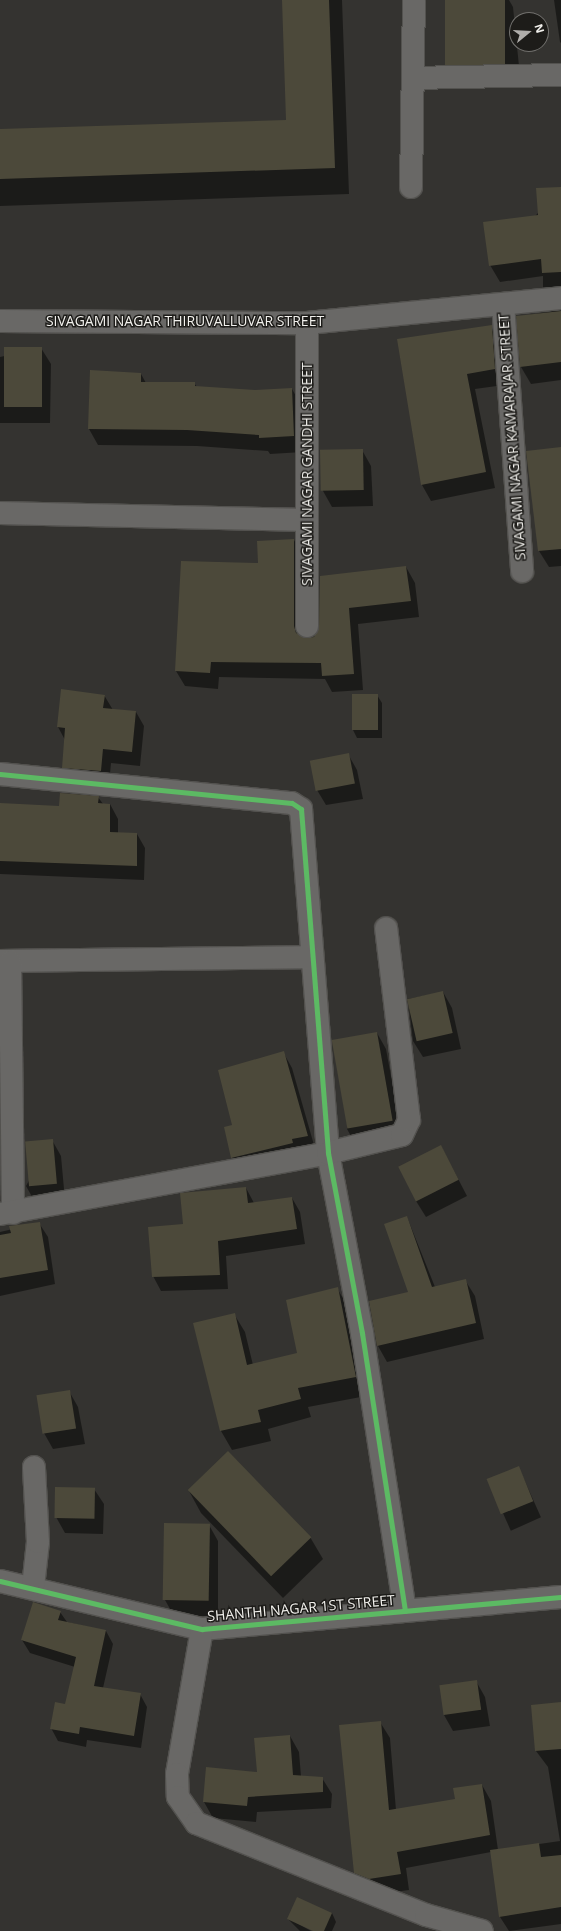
<!DOCTYPE html>
<html>
<head>
<meta charset="utf-8">
<style>
  body { margin:0 }
  #map { position:relative; width:561px; height:1931px; overflow:hidden; background:#343330; font-family:"Open Sans",sans-serif }
  div>[style] { position:absolute }
  [style*='--x'] { left:calc(var(--x)*1px); top:calc(var(--y)*1px); width:calc(var(--w)*1px); rotate:calc(var(--a)*1deg) }
  .shadow>* { inset:0; background:#0007; transform-origin:0 0 }
  .building>* { inset:0; background:#4c493a; transform-origin:0 0 }
  .roads { filter:drop-shadow(1px 0 #53524f) drop-shadow(-1px 0 #53524f) drop-shadow(0 1px #53524f) drop-shadow(0 -1px #53524f) }
  .minor>* { height:22px; margin:-11px; padding:0 11px; transform-origin:11px; border-radius:11px; background:#696866 }
  .cycleway>* { height:5px; margin:-2.5px; padding:0 2.5px; transform-origin:2.5px; border-radius:2.5px; background:#5cba63 }
  span { translate:-50% -50%; white-space:nowrap; text-align:center; line-height:1.15; -webkit-text-stroke:3px #1d1c19; paint-order:stroke }
  .street-label { font-size:14px; color:#f2f1ed }
  .north { position:absolute; left:509px; top:12px; width:40px; height:40px; box-sizing:border-box; background:#1d1c19; border:1px solid #72716e; border-radius:50%; rotate:72deg; font-size:11px; font-weight:700; line-height:16px; text-align:center; color:#f2f1ed }
  .north::after { content:''; display:block; margin:auto; width:14px; height:18px; background:#b0aeab; clip-path:polygon(50% 0,100% 100%,50% 72%,0 100%) }
</style>
</head>
<body>
<div id="map">
  <div class="shadow">
    <div style="clip-path:polygon(283px 0,342px 0,349px 194px,0 206px,0 130px,287px 121px)"></div>
    <div style="clip-path:polygon(446px 0,509px 0,513px 7px,520px 76px,461px 80px,452px 64px)"></div>
    <div style="clip-path:polygon(554px 0,561px 0,561px 43px,560px 42px)"></div>
    <div style="clip-path:polygon(561px 188px,561px 303px,553px 304px,543px 287px,543px 276px,500px 282px,490px 265px)"></div>
    <div style="clip-path:polygon(561px 310px,561px 380px,531px 384px,521px 367px,517px 317px)"></div>
    <div style="clip-path:polygon(491px 326px,501px 342px,504px 385px,475px 389px,495px 488px,431px 501px,422px 485px,398px 340px)"></div>
    <div style="clip-path:polygon(41px 348px,51px 364px,50px 423px,0 423px,0 357px)"></div>
    <div style="clip-path:polygon(141px 374px,146px 383px,194px 383px,197px 387px,255px 391px,292px 389px,301px 405px,303px 452px,270px 454px,268px 451px,197px 446px,98px 445px,89px 429px)"></div>
    <div style="clip-path:polygon(561px 448px,561px 566px,549px 567px,539px 551px)"></div>
    <div style="clip-path:polygon(362px 450px,371px 466px,373px 506px,332px 507px,323px 491px,321px 452px)"></div>
    <div style="clip-path:polygon(294px 540px,303px 556px,303px 638px,314px 637px,320px 627px,406px 567px,415px 583px,419px 617px,358px 624px,363px 690px,332px 692px,325px 679px,219px 677px,218px 689px,185px 686px,176px 671px,259px 564px)"></div>
    <div style="clip-path:polygon(104px 695px,113px 710px,136px 712px,144px 726px,140px 766px,111px 763px,109px 785px,71px 782px,63px 767px,65px 740px,58px 727px)"></div>
    <div style="clip-path:polygon(353px 695px,377px 695px,382px 703px,382px 738px,357px 738px,353px 730px)"></div>
    <div style="clip-path:polygon(348px 754px,357px 770px,363px 799px,326px 805px,317px 790px)"></div>
    <div style="clip-path:polygon(98px 797px,103px 804px,110px 804px,118px 819px,118px 833px,137px 834px,145px 848px,144px 880px,0 874px,0 804px,60px 807px)"></div>
    <div style="clip-path:polygon(443px 992px,452px 1008px,461px 1049px,423px 1057px,413px 1041px,408px 999px)"></div>
    <div style="clip-path:polygon(377px 1033px,386px 1049px,402px 1136px,356px 1145px,347px 1129px)"></div>
    <div style="clip-path:polygon(283px 1052px,292px 1068px,316px 1152px,241px 1173px,232px 1158px)"></div>
    <div style="clip-path:polygon(52px 1140px,61px 1156px,65px 1200px,35px 1202px,26px 1186px)"></div>
    <div style="clip-path:polygon(441px 1146px,467px 1196px,426px 1217px,416px 1201px)"></div>
    <div style="clip-path:polygon(246px 1188px,254px 1203px,292px 1198px,300px 1212px,305px 1244px,226px 1256px,228px 1289px,161px 1291px,153px 1276px,184px 1225px)"></div>
    <div style="clip-path:polygon(407px 1217px,435px 1287px,465px 1280px,475px 1296px,484px 1339px,387px 1362px,378px 1346px,409px 1293px)"></div>
    <div style="clip-path:polygon(39px 1223px,48px 1237px,55px 1284px,0 1296px,0 1232px)"></div>
    <div style="clip-path:polygon(337px 1288px,348px 1307px,366px 1396px,308px 1407px,311px 1417px,268px 1429px,271px 1441px,232px 1450px,221px 1431px,195px 1324px,234px 1314px,245px 1332px,253px 1365px,298px 1354px)"></div>
    <div style="clip-path:polygon(69px 1391px,78px 1407px,85px 1444px,53px 1449px,44px 1433px)"></div>
    <div style="left:519px;top:1468px;width:54px;height:33px;rotate:66deg"></div>
    <div style="clip-path:polygon(94px 1489px,104px 1504px,103px 1534px,65px 1533px,56px 1517px)"></div>
    <div style="clip-path:polygon(189px 1491px,310px 1537px,323px 1559px,283px 1598px,201px 1513px)"></div>
    <div style="clip-path:polygon(209px 1525px,218px 1541px,218px 1616px,174px 1616px,165px 1600px)"></div>
    <div style="clip-path:polygon(60px 1612px,67px 1622px,106px 1631px,113px 1644px,103px 1688px,140px 1694px,147px 1707px,141px 1748px,87px 1740px,86px 1747px,58px 1741px,51px 1728px,66px 1706px,75px 1667px,30px 1653px,22px 1640px)"></div>
    <div style="clip-path:polygon(476px 1681px,485px 1697px,490px 1726px,453px 1731px,444px 1715px)"></div>
    <div style="clip-path:polygon(561px 1703px,561px 1924px,509px 1931px,500px 1917px,491px 1852px,406px 1868px,409px 1890px,379px 1894px,365px 1889px,355px 1873px,380px 1722px,390px 1738px,396px 1810px,456px 1800px,482px 1785px,491px 1801px,498px 1850px,560px 1841px,548px 1767px,536px 1751px)"></div>
    <div style="clip-path:polygon(290px 1736px,299px 1752px,301px 1776px,322px 1778px,332px 1794px,331px 1808px,257px 1812px,256px 1822px,213px 1818px,204px 1802px,258px 1773px)"></div>
    <div style="clip-path:polygon(332px 1913px,336px 1922px,332px 1931px,316px 1931px,293px 1921px,311px 1931px,300px 1931px,288px 1919px)"></div>
  </div>
  <div class="building">
    <div style="clip-path:polygon(282px 0,329px 0,335px 168px,0 179px,0 129px,286px 120px)"></div>
    <div style="left:445px;top:0;width:60px;height:65px"></div>
    <div style="clip-path:polygon(561px 187px,561px 272px,542px 273px,541px 259px,489px 266px,483px 222px,538px 215px,536px 188px)"></div>
    <div style="clip-path:polygon(561px 311px,561px 362px,520px 367px,516px 316px)"></div>
    <div style="clip-path:polygon(492px 325px,495px 369px,467px 374px,486px 472px,421px 485px,397px 339px)"></div>
    <div style="left:4px;top:347px;width:38px;height:60px"></div>
    <div style="clip-path:polygon(90px 370px,141px 373px,141px 382px,195px 382px,195px 386px,255px 390px,292px 388px,294px 436px,259px 438px,259px 435px,187px 430px,88px 429px)"></div>
    <div style="clip-path:polygon(561px 447px,561px 549px,538px 551px,526px 451px)"></div>
    <div style="left:363px;top:449px;width:41px;height:43px;rotate:89deg"></div>
    <div style="clip-path:polygon(294px 539px,294px 626px,296px 633px,307px 638px,314px 637px,319px 626px,320px 576px,406px 566px,411px 601px,349px 608px,354px 674px,322px 676px,321px 663px,211px 662px,210px 673px,175px 671px,181px 561px,258px 563px,257px 541px)"></div>
    <div style="clip-path:polygon(61px 689px,105px 695px,103px 708px,136px 711px,132px 752px,103px 749px,101px 771px,62px 768px,65px 728px,57px 727px)"></div>
    <div style="left:352px;top:694px;width:26px;height:36px"></div>
    <div style="left:349px;top:753px;width:31px;height:40px;rotate:79deg"></div>
    <div style="clip-path:polygon(60px 793px,99px 796px,98px 803px,110px 804px,110px 832px,137px 833px,137px 866px,0 861px,0 803px,59px 806px)"></div>
    <div style="left:443px;top:991px;width:43px;height:37px;rotate:77deg"></div>
    <div style="left:377px;top:1032px;width:90px;height:46px;rotate:80deg"></div>
    <div style="clip-path:polygon(284px 1051px,308px 1136px,292px 1139px,293px 1143px,231px 1158px,224px 1127px,232px 1125px,218px 1070px)"></div>
    <div style="left:53px;top:1139px;width:45px;height:28px;rotate:85deg"></div>
    <div style="left:441px;top:1145px;width:39px;height:48px;rotate:63deg"></div>
    <div style="clip-path:polygon(246px 1187px,248px 1203px,292px 1197px,297px 1229px,218px 1241px,220px 1275px,152px 1277px,148px 1227px,183px 1224px,180px 1193px)"></div>
    <div style="clip-path:polygon(407px 1216px,432px 1287px,466px 1279px,476px 1323px,377px 1346px,369px 1301px,408px 1292px,384px 1224px)"></div>
    <div style="clip-path:polygon(40px 1222px,48px 1270px,0 1278px,0 1235px,11px 1233px,9px 1226px)"></div>
    <div style="clip-path:polygon(338px 1287px,356px 1377px,298px 1388px,301px 1399px,258px 1410px,261px 1422px,220px 1431px,193px 1323px,235px 1313px,247px 1365px,297px 1353px,286px 1300px)"></div>
    <div style="left:70px;top:1390px;width:39px;height:34px;rotate:81deg"></div>
    <div style="left:228px;top:1451px;width:120px;height:56px;rotate:46deg"></div>
    <div style="left:519px;top:1466px;width:38px;height:35px;rotate:68deg"></div>
    <div style="left:55px;top:1487px;width:40px;height:31px;rotate:1deg"></div>
    <div style="left:164px;top:1523px;width:46px;height:77px;rotate:1deg"></div>
    <div style="clip-path:polygon(33px 1602px,61px 1611px,58px 1620px,106px 1630px,94px 1686px,141px 1693px,134px 1736px,80px 1727px,79px 1734px,50px 1729px,55px 1702px,65px 1704px,76px 1657px,21px 1640px)"></div>
    <div style="left:477px;top:1680px;width:30px;height:38px;rotate:82deg"></div>
    <div style="clip-path:polygon(561px 1702px,561px 1749px,535px 1751px,531px 1705px)"></div>
    <div style="clip-path:polygon(381px 1721px,389px 1810px,455px 1799px,453px 1788px,482px 1784px,490px 1835px,397px 1852px,401px 1874px,369px 1879px,354px 1873px,339px 1725px)"></div>
    <div style="clip-path:polygon(290px 1735px,293px 1775px,323px 1777px,323px 1792px,248px 1797px,247px 1806px,203px 1802px,206px 1767px,257px 1772px,254px 1738px)"></div>
    <div style="clip-path:polygon(539px 1843px,541px 1857px,561px 1855px,561px 1907px,499px 1917px,490px 1850px)"></div>
    <div style="clip-path:polygon(297px 1897px,332px 1913px,324px 1931px,313px 1931px,287px 1919px)"></div>
  </div>
  <div class="roads">
    <div class="minor">
      <div style="--x:413;--y:78;--w:148;--a:-1.2"></div>
      <div style="--x:411;--y:187;--w:187;--a:-89.1"></div>
      <div style="--x:503;--y:304;--w:268;--a:85.9"></div>
      <div style="--x:0;--y:321;--w:307;--a:0.4"></div>
      <div style="--x:307;--y:323;--w:255;--a:-5.6"></div>
      <div style="--x:307;--y:323;--w:303;--a:90"></div>
      <div style="--x:0;--y:513;--w:307;--a:1.3"></div>
      <div style="--x:0;--y:774;--w:293;--a:5.7"></div>
      <div style="--x:292;--y:803;--w:11;--a:34"></div>
      <div style="--x:301;--y:809;--w:345;--a:85.5"></div>
      <div style="--x:328;--y:1153;--w:183;--a:79.3"></div>
      <div style="--x:362;--y:1333;--w:281;--a:81.2"></div>
      <div style="--x:0;--y:961;--w:312;--a:-0.7"></div>
      <div style="--x:10;--y:962;--w:251;--a:89.3"></div>
      <div style="--x:0;--y:1214;--w:334;--a:-10.5"></div>
      <div style="--x:328;--y:1153;--w:76;--a:-13.7"></div>
      <div style="--x:402;--y:1135;--w:17;--a:-65"></div>
      <div style="--x:409;--y:1120;--w:193;--a:-96.8"></div>
      <div style="--x:0;--y:1581;--w:208;--a:13.4"></div>
      <div style="--x:202;--y:1629;--w:360;--a:-5.1"></div>
      <div style="--x:33;--y:1587;--w:45;--a:-83.7"></div>
      <div style="--x:38;--y:1542;--w:75;--a:-93.1"></div>
      <div style="--x:202;--y:1629;--w:147;--a:99.8"></div>
      <div style="--x:177;--y:1774;--w:23;--a:88"></div>
      <div style="--x:178;--y:1797;--w:32;--a:55"></div>
      <div style="--x:196;--y:1823;--w:248;--a:21.8"></div>
      <div style="--x:426;--y:1915;--w:58;--a:15.9"></div>
    </div>
  </div>
  <div class="cycleway">
    <div style="--x:0;--y:774;--w:293;--a:5.7"></div>
    <div style="--x:292;--y:803;--w:11;--a:34"></div>
    <div style="--x:301;--y:809;--w:345;--a:85.5"></div>
    <div style="--x:328;--y:1153;--w:183;--a:79.3"></div>
    <div style="--x:362;--y:1333;--w:281;--a:81.2"></div>
    <div style="--x:0;--y:1581;--w:208;--a:13.4"></div>
    <div style="--x:202;--y:1629;--w:360;--a:-5.1"></div>
  </div>
  <div class="street-label">
    <span style="left:185px;top:321px">SIVAGAMI NAGAR THIRUVALLUVAR STREET</span>
    <span style="left:512px;top:437px;rotate:-94deg">SIVAGAMI NAGAR KAMARAJAR STREET</span>
    <span style="left:307px;top:474px;rotate:-90deg">SIVAGAMI NAGAR GANDHI STREET</span>
    <span style="left:301px;top:1608px;rotate:-5deg">SHANTHI NAGAR 1ST STREET</span>
  </div>
  <div class="north">N</div>
</div>
</body>
</html>
